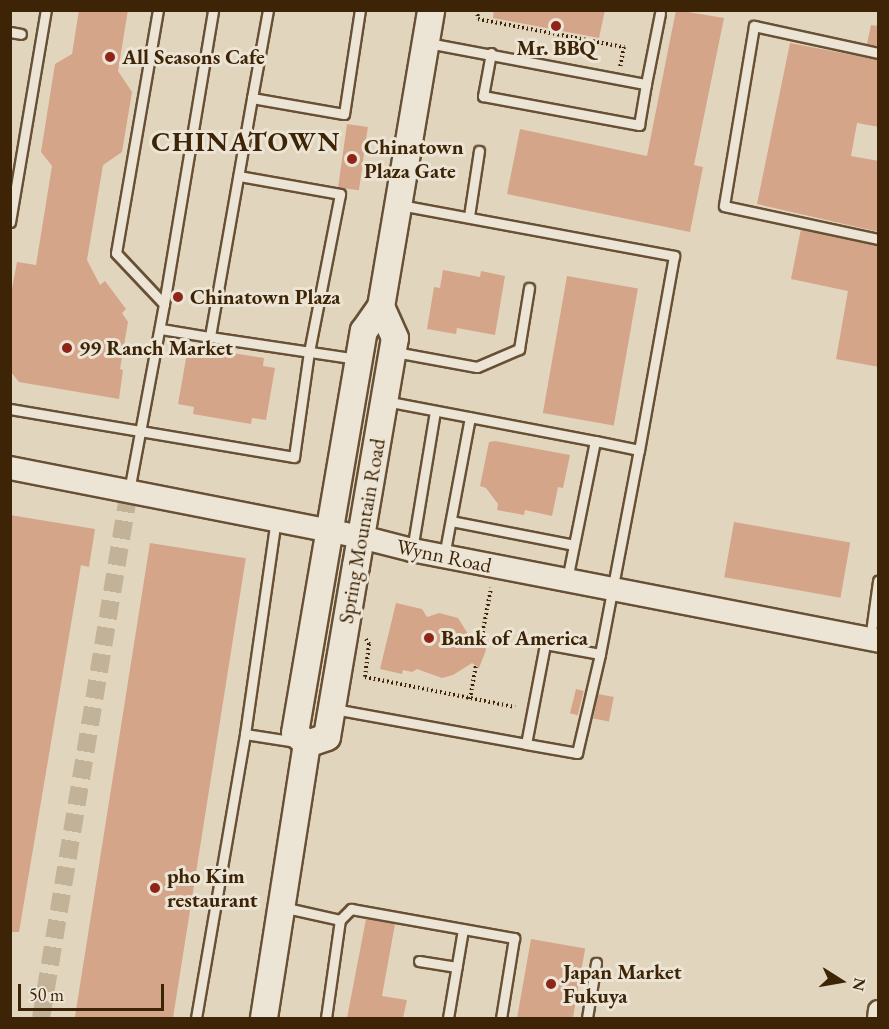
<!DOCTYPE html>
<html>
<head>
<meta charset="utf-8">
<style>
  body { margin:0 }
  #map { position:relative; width:889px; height:1029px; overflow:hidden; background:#e2d5bd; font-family:"EB Garamond",serif }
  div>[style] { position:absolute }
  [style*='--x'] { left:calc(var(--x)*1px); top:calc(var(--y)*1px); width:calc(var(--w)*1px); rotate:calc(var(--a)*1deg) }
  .building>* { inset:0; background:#d5a589; transform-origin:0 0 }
  .minor-tunnel>* { height:18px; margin-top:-9px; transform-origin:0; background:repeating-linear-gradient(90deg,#c1b298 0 18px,transparent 0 27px) }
  .path>* { height:4px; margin-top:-2px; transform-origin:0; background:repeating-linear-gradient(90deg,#3e2406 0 1.5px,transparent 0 4.5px) }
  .roads { filter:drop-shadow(2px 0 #675034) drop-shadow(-2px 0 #675034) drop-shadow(0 2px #675034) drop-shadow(0 -2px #675034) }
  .service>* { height:9px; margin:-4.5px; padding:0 4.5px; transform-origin:4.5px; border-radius:4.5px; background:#ece4d4 }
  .minor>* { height:18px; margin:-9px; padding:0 9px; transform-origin:9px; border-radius:9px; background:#ece4d4 }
  .tertiary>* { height:22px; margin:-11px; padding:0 11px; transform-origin:11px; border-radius:11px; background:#ece4d4 }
  .secondary>* { height:26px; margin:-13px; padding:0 13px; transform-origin:13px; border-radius:13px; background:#ece4d4 }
  .dots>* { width:16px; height:16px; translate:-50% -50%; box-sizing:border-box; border:3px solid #ece4d4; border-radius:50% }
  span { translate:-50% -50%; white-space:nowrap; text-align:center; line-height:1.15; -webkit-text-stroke:6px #ece4d4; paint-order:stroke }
  .poi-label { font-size:21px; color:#3e2406; font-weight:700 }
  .left { translate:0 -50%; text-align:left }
  .street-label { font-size:21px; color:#3e2406 }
  .district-label { font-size:27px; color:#3e2406; font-weight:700; letter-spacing:1.5px }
  .frame { position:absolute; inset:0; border:12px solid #3e2406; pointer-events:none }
  .north { position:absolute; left:811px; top:951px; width:60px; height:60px; -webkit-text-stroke:4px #ece4d4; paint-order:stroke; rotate:101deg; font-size:16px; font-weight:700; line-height:24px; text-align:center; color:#3e2406 }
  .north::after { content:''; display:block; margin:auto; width:21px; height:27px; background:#3e2406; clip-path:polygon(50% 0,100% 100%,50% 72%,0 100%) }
  .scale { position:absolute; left:18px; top:984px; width:146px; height:27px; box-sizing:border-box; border:3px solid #3e2406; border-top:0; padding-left:8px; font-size:18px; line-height:21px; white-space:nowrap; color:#3e2406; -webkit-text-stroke:4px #ece4d4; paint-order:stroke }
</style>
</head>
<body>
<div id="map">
  <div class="building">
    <div style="clip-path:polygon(79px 10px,128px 10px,118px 71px,132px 92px,122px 152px,103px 165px,87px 260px,100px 285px,105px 281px,126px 309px,122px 313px,128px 322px,120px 369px,123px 370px,119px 399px,19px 382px,10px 371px,10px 299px,17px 262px,36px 265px,52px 166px,41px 152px,55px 64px,72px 54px)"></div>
    <div style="clip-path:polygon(494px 10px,605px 10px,599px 38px,493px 18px)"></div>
    <div style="clip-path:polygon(676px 10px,724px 18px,694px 165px,703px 167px,690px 232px,507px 194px,520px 129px,647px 156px)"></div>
    <div style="clip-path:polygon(871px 25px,879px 26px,879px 46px,867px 44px)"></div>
    <div style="clip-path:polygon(790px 43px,879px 60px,879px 127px,857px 123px,851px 156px,879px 161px,879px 232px,757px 204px)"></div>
    <div style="left:347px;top:124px;width:21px;height:64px;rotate:8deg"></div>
    <div style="clip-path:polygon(801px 229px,879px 246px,879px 367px,836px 359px,848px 291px,791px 279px)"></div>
    <div style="clip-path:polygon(443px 270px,480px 277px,481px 271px,505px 276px,495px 335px,457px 328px,456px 334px,427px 329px,434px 287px,440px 288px)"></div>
    <div style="left:567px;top:276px;width:72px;height:139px;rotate:10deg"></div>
    <div style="clip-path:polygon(201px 348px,264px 358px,263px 366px,275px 368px,266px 420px,252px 418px,251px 424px,193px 414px,194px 407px,178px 404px,187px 353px,200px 355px)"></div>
    <div style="clip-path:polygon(495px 441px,570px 455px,563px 488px,558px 487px,552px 516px,525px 510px,524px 515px,497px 510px,498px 504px,486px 488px,480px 486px,489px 442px)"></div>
    <div style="clip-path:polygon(10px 515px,95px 529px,89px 567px,81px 565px,19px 932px,10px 932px)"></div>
    <div style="left:734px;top:522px;width:118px;height:56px;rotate:10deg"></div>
    <div style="left:150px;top:543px;width:97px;height:482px;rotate:9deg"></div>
    <div style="clip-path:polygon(396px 603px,422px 609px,427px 617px,439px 613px,458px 618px,473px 642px,484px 641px,486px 650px,479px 668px,472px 663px,453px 675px,442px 678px,417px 669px,412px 672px,403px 670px,402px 674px,380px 669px)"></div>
    <div style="left:576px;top:689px;width:8px;height:25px;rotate:14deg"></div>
    <div style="left:598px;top:694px;width:16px;height:25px;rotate:11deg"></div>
    <div style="clip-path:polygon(366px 919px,395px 924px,382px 996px,407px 1000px,403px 1018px,347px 1018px)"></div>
    <div style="left:531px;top:939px;width:55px;height:80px;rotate:10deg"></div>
  </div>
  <div class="minor-tunnel">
    <div style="--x:41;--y:1018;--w:534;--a:-80.52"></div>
  </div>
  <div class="path">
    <div style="--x:477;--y:10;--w:9;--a:84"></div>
    <div style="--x:478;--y:19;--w:149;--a:10.9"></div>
    <div style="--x:624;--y:47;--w:21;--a:101"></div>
    <div style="--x:366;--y:639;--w:6;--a:59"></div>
    <div style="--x:369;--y:644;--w:33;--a:97"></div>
    <div style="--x:365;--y:677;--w:153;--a:11.3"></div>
    <div style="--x:481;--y:641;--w:54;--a:-79.3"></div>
    <div style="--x:470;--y:699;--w:34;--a:-80"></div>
  </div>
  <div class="roads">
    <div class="service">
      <div style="--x:268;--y:10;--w:89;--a:100.3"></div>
      <div style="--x:252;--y:98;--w:93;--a:9.9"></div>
      <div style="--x:344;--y:114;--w:105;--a:-81.3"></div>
      <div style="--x:10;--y:32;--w:11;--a:10"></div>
      <div style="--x:428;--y:43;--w:222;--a:10.7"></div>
      <div style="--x:646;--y:84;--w:72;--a:-78.8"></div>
      <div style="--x:491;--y:53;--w:44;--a:100.5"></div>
      <div style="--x:483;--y:96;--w:159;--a:10.5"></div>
      <div style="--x:639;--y:125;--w:42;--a:-80.3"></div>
      <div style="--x:878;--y:53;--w:127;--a:-167.7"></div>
      <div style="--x:754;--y:26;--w:182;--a:99.5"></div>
      <div style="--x:724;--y:206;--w:157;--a:12.1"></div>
      <div style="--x:252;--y:98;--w:243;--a:100"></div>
      <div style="--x:210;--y:337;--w:149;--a:8.5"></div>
      <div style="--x:400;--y:205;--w:279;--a:10.5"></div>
      <div style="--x:674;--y:256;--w:197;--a:100.2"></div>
      <div style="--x:469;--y:216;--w:66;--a:-81.3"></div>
      <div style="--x:10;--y:222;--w:215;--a:-80.4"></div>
      <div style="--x:164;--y:304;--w:298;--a:-80.5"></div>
      <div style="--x:161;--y:329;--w:50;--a:9.3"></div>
      <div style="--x:395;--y:352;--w:83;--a:10.4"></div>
      <div style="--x:477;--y:367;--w:46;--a:-23.2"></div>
      <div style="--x:519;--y:349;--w:62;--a:-80.7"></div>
      <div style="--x:385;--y:401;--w:214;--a:10.8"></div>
      <div style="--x:10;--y:409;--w:288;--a:9.6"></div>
      <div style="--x:294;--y:457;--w:106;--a:-81.9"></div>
      <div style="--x:309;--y:352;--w:161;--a:-78.9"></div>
      <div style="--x:340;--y:194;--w:103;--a:-169.9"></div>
      <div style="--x:129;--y:491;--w:190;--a:-79.4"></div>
      <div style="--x:164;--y:304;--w:70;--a:-133.3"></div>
      <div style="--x:116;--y:253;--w:247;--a:-80.2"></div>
      <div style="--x:451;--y:521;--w:125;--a:11"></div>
      <div style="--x:412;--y:550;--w:141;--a:-80.6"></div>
      <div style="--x:444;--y:556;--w:141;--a:-79.4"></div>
      <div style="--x:870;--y:639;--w:59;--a:-82.1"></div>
      <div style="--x:334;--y:709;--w:195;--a:10.3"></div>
      <div style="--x:526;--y:744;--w:102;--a:-79.2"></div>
      <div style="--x:545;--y:644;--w:56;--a:10.3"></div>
      <div style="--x:600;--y:654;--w:208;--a:-79.2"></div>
      <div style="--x:639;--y:450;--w:45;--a:-168.4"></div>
      <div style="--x:595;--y:441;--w:142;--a:101.4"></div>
      <div style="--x:245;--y:734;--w:52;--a:8.9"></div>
      <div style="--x:526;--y:744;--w:52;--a:10"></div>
      <div style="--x:577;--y:753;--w:102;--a:-76.9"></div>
      <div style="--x:282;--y:907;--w:59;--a:12.6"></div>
      <div style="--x:340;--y:920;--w:16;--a:-45"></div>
      <div style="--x:351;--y:909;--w:166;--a:10.1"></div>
      <div style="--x:514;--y:938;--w:81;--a:99.2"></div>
      <div style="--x:419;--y:961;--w:38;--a:9"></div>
      <div style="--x:196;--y:1018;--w:288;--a:-80.2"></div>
      <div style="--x:245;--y:734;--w:216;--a:-81.8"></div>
      <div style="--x:326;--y:1018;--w:99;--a:-81.9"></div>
      <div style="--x:448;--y:1018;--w:90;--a:-80.4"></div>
      <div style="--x:587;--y:1018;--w:56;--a:-80.7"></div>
    </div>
    <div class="minor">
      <div style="--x:877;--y:1018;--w:8;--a:-83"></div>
    </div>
    <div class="tertiary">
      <div style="--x:10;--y:468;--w:358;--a:11.1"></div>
      <div style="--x:361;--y:537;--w:53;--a:14.3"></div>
      <div style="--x:412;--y:550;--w:475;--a:11"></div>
    </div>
    <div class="secondary">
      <div style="--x:307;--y:744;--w:16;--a:-137"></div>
      <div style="--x:295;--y:733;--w:408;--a:-80.3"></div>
      <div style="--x:364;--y:331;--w:29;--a:-55"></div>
      <div style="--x:381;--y:307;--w:301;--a:-80.4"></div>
      <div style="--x:307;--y:744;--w:21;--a:-19"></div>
      <div style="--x:327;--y:737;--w:173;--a:-80.4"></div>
      <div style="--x:356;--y:566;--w:231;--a:-80.3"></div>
      <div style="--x:395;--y:338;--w:34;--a:-114"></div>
      <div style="--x:264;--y:1018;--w:277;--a:-81.1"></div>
    </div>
  </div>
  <div class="dots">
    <div style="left:556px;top:26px;background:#8f2418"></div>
    <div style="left:110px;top:57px;background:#8f2418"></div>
    <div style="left:352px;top:159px;background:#8f2418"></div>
    <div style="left:178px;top:297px;background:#8f2418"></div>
    <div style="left:67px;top:348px;background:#8f2418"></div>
    <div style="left:429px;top:638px;background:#8f2418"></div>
    <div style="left:155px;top:888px;background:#8f2418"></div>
    <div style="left:551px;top:984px;background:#8f2418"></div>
  </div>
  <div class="poi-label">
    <span style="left:556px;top:48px">Mr. BBQ</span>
    <span class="left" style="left:122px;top:57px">All Seasons Cafe</span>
    <span class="left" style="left:364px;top:159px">Chinatown<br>Plaza Gate</span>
    <span class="left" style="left:190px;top:297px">Chinatown Plaza</span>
    <span class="left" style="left:79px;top:348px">99 Ranch Market</span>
    <span class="left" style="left:441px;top:638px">Bank of America</span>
    <span class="left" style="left:167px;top:888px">pho Kim<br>restaurant</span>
    <span class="left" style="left:563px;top:984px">Japan Market<br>Fukuya</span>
  </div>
  <div class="street-label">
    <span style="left:362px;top:531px;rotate:-80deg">Spring Mountain Road</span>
    <span style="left:444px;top:556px;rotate:12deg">Wynn Road</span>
  </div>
  <div class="district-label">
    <span style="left:246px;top:142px">CHINATOWN</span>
  </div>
  <div class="frame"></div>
  <div class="north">N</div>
  <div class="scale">50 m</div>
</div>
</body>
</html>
